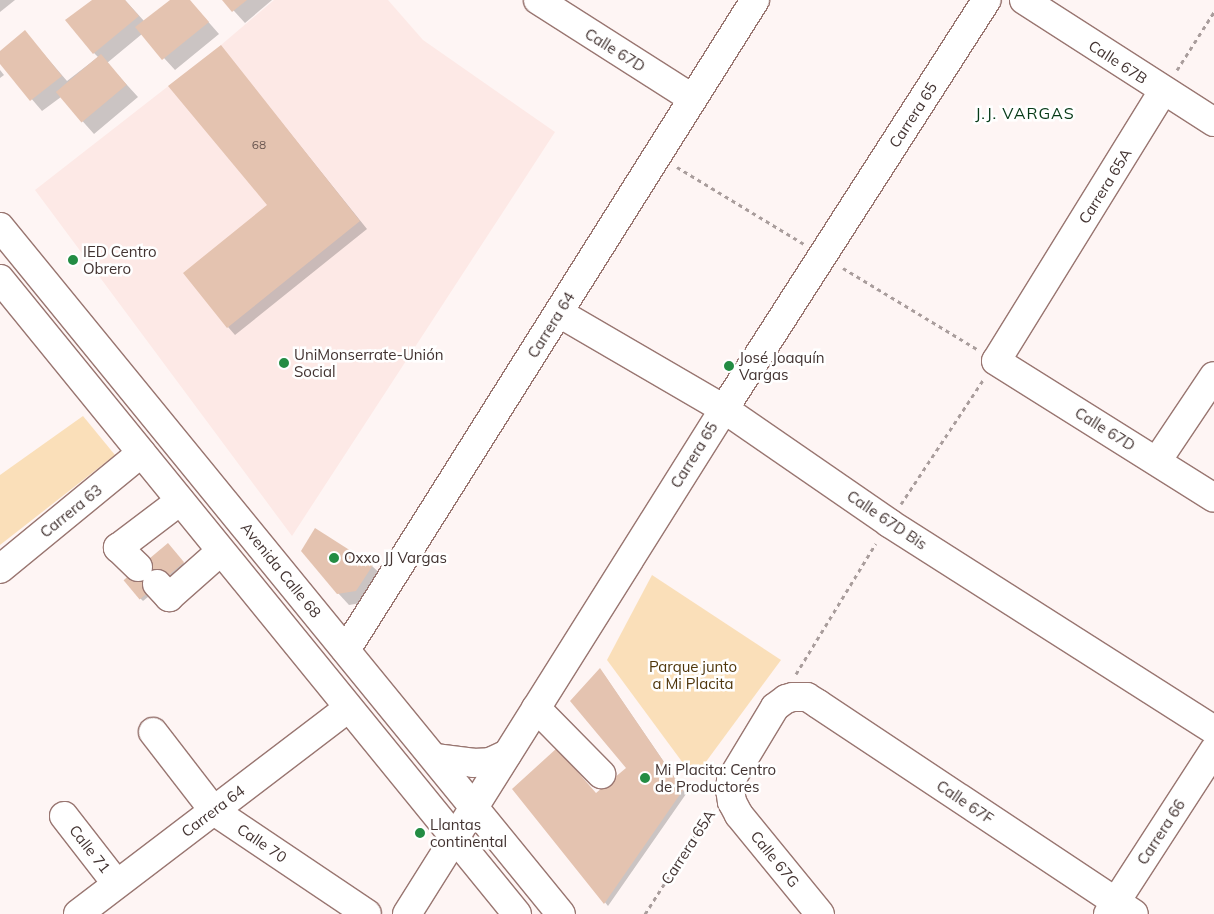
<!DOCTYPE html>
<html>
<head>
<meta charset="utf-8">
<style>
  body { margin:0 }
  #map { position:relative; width:1214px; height:914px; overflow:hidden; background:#fef5f4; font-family:Mulish,sans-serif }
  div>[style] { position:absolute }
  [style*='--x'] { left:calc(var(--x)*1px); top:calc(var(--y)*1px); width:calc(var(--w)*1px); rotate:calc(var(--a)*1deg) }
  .built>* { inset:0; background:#fde9e6 }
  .green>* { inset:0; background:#fadfb9 }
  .shadow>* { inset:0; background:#0003 }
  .building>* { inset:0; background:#e4c3b0; transform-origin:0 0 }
  .path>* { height:3px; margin-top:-1.5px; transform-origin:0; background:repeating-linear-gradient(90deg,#a99d9c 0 4px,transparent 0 8px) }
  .roads { filter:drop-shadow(1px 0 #997671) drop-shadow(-1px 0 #997671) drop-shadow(0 1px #997671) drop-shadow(0 -1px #997671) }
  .minor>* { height:28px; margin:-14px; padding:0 14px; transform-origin:14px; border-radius:14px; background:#fff }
  .major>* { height:28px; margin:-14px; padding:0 14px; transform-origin:14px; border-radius:14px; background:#fff }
  .dots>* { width:14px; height:14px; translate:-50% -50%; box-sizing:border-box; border:2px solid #fff; border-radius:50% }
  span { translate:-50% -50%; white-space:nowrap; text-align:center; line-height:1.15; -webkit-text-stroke:5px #fff; paint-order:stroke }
  .number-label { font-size:12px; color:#6a5751 }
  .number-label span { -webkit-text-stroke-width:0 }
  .street-label { font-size:15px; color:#423331 }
  .poi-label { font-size:15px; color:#423331 }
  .left { translate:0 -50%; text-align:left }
  .park-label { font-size:15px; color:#50370c }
  .neighbourhood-label { font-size:16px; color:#063a17; letter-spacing:1px }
</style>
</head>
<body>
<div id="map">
  <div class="built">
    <div style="clip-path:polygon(274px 0,388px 0,423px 40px,555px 132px,292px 536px,35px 190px,221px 45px)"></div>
  </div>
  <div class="green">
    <div style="clip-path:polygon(83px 416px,115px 455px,0 545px,0 475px)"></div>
    <div style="clip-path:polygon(652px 575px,781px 660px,694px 778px,607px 660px)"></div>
  </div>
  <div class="shadow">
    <div style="clip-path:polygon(0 0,15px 0,0 12px)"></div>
    <div style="clip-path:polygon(94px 0,125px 0,144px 21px,172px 0,189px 0,219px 34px,175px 70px,142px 34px,107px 63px,138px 97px,94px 134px,61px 97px,42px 111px,0 62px,0 53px,25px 32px,67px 81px,98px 57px,94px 53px)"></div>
    <div style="clip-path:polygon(224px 0,272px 0,245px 23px)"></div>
    <div style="clip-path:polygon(221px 47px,367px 229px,235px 335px,228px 327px,269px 205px)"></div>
    <div style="clip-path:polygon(0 70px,4px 75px,0 78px)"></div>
    <div style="clip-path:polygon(171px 548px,186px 566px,143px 601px,140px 598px)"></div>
    <div style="clip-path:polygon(372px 566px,384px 577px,367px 602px,349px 605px,338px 593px)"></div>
    <div style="clip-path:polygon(603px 673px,686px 794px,608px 906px,514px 789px,596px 795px,628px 768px)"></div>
  </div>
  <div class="building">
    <div style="clip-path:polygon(92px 0,125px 0,139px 16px,93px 54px,65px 20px)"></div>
    <div style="clip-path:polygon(170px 0,190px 0,209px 22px,162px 60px,135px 27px)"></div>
    <div style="clip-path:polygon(222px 0,247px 0,232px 12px)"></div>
    <div style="clip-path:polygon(25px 30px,62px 76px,30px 101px,0 64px,0 51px)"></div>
    <div style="clip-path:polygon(221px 45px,360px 221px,227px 328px,183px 273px,267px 205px,168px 86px)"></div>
    <div style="left:101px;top:54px;width:40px;height:59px;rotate:50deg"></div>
    <div style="clip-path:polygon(315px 528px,373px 565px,356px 591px,337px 594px,301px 551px)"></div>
    <div style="left:168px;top:543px;width:25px;height:58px;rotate:50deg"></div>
    <div style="clip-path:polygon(600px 668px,683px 790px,604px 904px,512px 789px,557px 748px,596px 793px,626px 768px,570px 701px)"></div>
  </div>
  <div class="path">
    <div style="--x:1177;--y:70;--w:69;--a:-57.5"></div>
    <div style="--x:677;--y:167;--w:149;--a:31.2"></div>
    <div style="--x:843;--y:268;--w:157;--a:31.2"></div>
    <div style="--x:901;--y:504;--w:149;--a:-56.5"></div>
    <div style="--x:796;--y:674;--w:153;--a:-58.6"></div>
    <div style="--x:645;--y:914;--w:121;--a:-57.5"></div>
  </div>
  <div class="roads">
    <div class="minor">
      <div style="--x:538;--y:0;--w:183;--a:32.5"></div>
      <div style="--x:1024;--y:0;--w:226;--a:32.7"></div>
      <div style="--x:1163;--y:91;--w:317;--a:121.7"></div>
      <div style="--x:996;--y:361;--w:257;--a:32.1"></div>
      <div style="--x:559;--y:313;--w:191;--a:30.2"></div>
      <div style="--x:724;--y:409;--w:201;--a:34.6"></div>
      <div style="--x:889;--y:523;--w:385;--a:32.5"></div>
      <div style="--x:1157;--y:461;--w:102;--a:-56.2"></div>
      <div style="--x:138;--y:567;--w:28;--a:-136"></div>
      <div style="--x:118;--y:548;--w:78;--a:-37.2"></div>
      <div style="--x:0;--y:569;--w:183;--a:-39.4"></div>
      <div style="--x:157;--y:584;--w:18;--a:47"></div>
      <div style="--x:169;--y:597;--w:69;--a:-41.5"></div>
      <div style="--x:346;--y:650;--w:768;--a:-57.82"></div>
      <div style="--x:536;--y:708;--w:93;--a:45.4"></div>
      <div style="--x:153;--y:732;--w:100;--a:52.3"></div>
      <div style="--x:214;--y:811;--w:184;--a:33.9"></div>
      <div style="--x:64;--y:816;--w:85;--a:52.2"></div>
      <div style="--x:78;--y:914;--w:340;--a:-37.3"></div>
      <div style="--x:407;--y:914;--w:596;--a:-57.88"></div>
      <div style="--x:724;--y:409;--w:486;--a:-57.3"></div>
      <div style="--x:820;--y:914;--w:128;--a:-129.3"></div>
      <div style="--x:739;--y:815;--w:15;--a:-118"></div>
      <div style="--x:732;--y:802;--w:12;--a:-99"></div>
      <div style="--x:730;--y:790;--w:10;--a:-84"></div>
      <div style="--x:731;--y:780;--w:85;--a:-58.9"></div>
      <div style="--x:775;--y:707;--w:14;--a:-36"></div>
      <div style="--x:786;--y:699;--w:7;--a:-16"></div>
      <div style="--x:793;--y:697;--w:14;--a:0"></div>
      <div style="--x:807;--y:697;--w:13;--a:32"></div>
      <div style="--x:818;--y:704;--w:379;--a:33.6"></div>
      <div style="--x:1108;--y:914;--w:195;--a:-57.1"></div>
    </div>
    <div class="major">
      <div style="--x:0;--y:227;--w:887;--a:50.77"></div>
      <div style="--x:0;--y:279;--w:819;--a:50.85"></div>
      <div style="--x:435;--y:758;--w:38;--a:7"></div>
      <div style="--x:473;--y:763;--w:17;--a:-3"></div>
      <div style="--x:490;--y:762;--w:19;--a:-25"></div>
    </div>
  </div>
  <div class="dots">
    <div style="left:73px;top:260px;background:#238c43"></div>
    <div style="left:284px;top:363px;background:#238c43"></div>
    <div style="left:729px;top:366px;background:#238c43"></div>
    <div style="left:334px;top:558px;background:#238c43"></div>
    <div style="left:645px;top:778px;background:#238c43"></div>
    <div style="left:420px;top:833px;background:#238c43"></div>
  </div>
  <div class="number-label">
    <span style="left:259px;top:145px">68</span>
  </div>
  <div class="street-label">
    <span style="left:615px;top:50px;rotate:32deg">Calle 67D</span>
    <span style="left:1118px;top:62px;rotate:33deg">Calle 67B</span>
    <span style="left:913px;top:115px;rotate:-57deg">Carrera 65</span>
    <span style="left:1105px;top:186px;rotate:-58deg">Carrera 65A</span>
    <span style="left:551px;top:325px;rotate:-58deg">Carrera 64</span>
    <span style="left:1105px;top:429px;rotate:32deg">Calle 67D</span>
    <span style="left:694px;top:455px;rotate:-58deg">Carrera 65</span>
    <span style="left:71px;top:511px;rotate:-39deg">Carrera 63</span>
    <span style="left:887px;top:520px;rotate:34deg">Calle 67D Bis</span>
    <span style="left:281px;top:570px;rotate:51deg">Avenida Calle 68</span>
    <span style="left:965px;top:802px;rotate:34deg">Calle 67F</span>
    <span style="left:213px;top:811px;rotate:-37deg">Carrera 64</span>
    <span style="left:1161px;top:832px;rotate:-57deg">Carrera 66</span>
    <span style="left:262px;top:843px;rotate:34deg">Calle 70</span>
    <span style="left:688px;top:847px;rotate:-57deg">Carrera 65A</span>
    <span style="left:90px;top:849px;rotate:52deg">Calle 71</span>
    <span style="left:775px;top:859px;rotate:51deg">Calle 67G</span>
  </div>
  <div class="poi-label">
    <span class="left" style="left:83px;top:260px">IED Centro<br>Obrero</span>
    <span class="left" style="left:294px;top:363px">UniMonserrate-Unión<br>Social</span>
    <span class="left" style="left:739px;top:366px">José Joaquín<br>Vargas</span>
    <span class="left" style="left:344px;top:558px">Oxxo JJ Vargas</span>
    <span class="left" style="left:655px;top:778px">Mi Placita: Centro<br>de Productores</span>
    <span class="left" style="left:430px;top:833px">Llantas<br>continental</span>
  </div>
  <div class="park-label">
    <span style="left:693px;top:675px">Parque junto<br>a Mi Placita</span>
  </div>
  <div class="neighbourhood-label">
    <span style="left:1025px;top:113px">J.J. VARGAS</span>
  </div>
</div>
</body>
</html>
